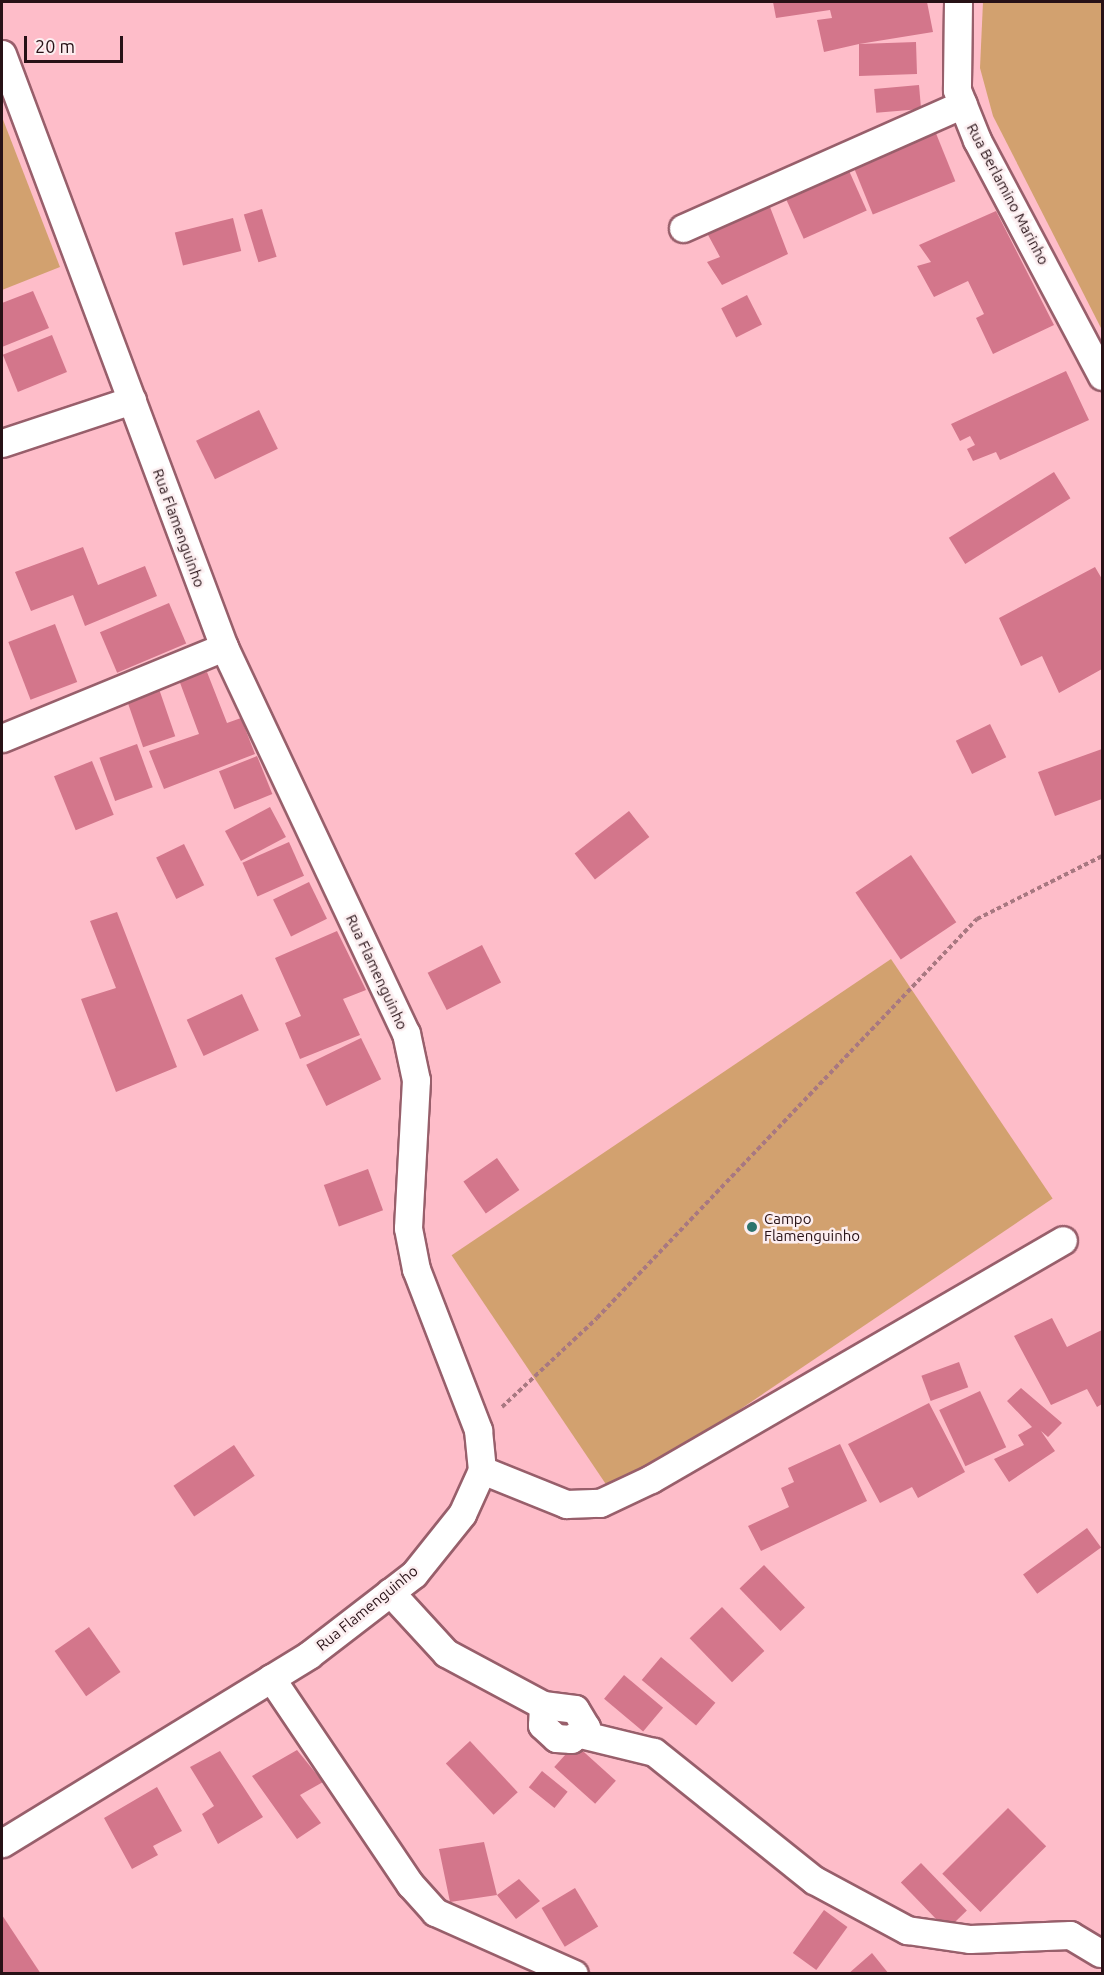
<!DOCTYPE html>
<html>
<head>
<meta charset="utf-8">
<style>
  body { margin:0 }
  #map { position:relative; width:1104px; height:1975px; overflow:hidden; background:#febdc9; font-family:Ubuntu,sans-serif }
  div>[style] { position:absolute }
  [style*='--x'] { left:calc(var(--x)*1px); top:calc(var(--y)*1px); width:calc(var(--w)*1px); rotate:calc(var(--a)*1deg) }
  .green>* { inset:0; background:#d2a16f; transform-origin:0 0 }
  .building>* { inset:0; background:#d3768b; transform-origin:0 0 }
  .path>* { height:4px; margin-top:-2px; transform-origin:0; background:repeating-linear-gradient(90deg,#a87881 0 4.5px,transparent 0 7.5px) }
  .roads { filter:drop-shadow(2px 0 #985f6b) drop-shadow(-2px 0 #985f6b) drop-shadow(0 2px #985f6b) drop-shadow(0 -2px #985f6b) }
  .minor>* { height:27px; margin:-13.5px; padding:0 13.5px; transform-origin:13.5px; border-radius:13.5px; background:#fff }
  .dots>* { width:16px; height:16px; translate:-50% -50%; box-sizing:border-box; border:3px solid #fceef0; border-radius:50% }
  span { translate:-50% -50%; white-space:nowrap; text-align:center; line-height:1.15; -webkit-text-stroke:5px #fceef0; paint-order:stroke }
  .street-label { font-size:15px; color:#271116 }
  .poi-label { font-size:15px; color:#271116 }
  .left { translate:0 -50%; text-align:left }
  .frame { position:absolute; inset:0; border:3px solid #271116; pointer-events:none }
  .scale { position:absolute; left:24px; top:36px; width:99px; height:27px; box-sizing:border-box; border:3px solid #271116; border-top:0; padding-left:8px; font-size:18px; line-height:21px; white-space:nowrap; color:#271116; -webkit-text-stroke:4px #fceef0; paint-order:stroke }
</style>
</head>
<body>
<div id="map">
  <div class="green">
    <div style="clip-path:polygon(983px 2px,1102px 2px,1102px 330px,993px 116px,980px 68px)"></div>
    <div style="clip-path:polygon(2px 117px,60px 267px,2px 290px)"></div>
    <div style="left:891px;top:959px;width:289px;height:530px;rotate:56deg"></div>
  </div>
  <div class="building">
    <div style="clip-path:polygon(773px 2px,927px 2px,933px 32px,859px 44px,916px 42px,917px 74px,859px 76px,859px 44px,824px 52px,817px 20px,832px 18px,830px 10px,776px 18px)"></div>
    <div style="left:919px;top:85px;width:24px;height:45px;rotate:85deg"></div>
    <div style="left:931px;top:121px;width:65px;height:89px;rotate:68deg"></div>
    <div style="left:846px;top:164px;width:51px;height:69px;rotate:66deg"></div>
    <div style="clip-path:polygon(770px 207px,788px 254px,722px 285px,707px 262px,720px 257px,707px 233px)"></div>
    <div style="left:262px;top:209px;width:50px;height:19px;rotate:73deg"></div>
    <div style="clip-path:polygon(996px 211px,1054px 325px,993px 354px,976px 318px,984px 314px,968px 281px,934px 297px,917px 266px,931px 262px,919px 245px)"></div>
    <div style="left:233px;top:218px;width:34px;height:60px;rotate:76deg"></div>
    <div style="clip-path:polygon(33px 291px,49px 328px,2px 347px,2px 303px)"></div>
    <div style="left:747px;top:295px;width:33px;height:29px;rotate:63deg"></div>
    <div style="left:52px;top:335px;width:40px;height:53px;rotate:68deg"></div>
    <div style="clip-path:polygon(1066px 371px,1089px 420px,1000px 460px,996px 452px,973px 461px,967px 449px,975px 445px,970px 436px,960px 441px,951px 424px)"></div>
    <div style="left:259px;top:410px;width:43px;height:70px;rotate:64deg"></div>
    <div style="left:1054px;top:472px;width:31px;height:124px;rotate:58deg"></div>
    <div style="clip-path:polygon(83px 547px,98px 585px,145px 566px,157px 596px,85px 626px,73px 595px,31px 611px,15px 572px)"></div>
    <div style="clip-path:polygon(1095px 567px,1102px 579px,1102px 669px,1059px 693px,1042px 656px,1021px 666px,999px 618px)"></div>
    <div style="left:169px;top:603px;width:44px;height:75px;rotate:67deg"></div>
    <div style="left:55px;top:624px;width:62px;height:50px;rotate:69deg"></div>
    <div style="clip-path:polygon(207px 672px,227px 723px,241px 718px,255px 754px,164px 789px,149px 751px,199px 734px,179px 680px)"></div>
    <div style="left:159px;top:689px;width:50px;height:34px;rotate:71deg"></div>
    <div style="left:990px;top:724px;width:37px;height:38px;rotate:64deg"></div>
    <div style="left:137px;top:744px;width:46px;height:40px;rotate:70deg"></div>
    <div style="clip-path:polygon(1102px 749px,1102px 799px,1055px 816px,1038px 772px)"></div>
    <div style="left:257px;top:756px;width:41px;height:41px;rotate:68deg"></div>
    <div style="left:92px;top:761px;width:58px;height:41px;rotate:68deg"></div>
    <div style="left:270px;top:807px;width:34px;height:51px;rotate:62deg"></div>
    <div style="left:629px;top:811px;width:33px;height:69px;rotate:52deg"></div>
    <div style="left:289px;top:842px;width:37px;height:51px;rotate:66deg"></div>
    <div style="left:184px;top:844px;width:46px;height:31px;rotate:64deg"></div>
    <div style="left:911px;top:855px;width:81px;height:67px;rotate:56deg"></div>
    <div style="left:309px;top:882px;width:41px;height:40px;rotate:64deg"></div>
    <div style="clip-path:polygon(117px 912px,177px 1067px,116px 1092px,81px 999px,116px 988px,90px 921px)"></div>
    <div style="clip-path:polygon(337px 931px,366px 990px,343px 999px,360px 1035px,300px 1059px,285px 1023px,301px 1016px,275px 958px)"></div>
    <div style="left:482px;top:945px;width:42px;height:61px;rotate:63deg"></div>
    <div style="left:242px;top:994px;width:40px;height:61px;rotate:65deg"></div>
    <div style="left:361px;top:1038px;width:46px;height:61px;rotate:64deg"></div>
    <div style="left:497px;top:1158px;width:39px;height:41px;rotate:55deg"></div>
    <div style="left:368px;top:1169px;width:44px;height:47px;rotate:70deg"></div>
    <div style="clip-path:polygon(1052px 1318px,1067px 1347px,1102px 1330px,1102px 1404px,1097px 1407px,1087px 1389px,1051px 1405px,1014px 1336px)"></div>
    <div style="left:959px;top:1362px;width:27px;height:40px;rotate:70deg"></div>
    <div style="clip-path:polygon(1021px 1388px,1062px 1423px,1048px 1437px,1041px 1431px,1055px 1451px,1009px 1482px,994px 1459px,1024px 1445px,1018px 1435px,1032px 1427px,1007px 1401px)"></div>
    <div style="left:980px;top:1391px;width:62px;height:45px;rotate:65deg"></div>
    <div style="clip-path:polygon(929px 1403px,965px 1472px,918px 1498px,912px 1487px,880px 1503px,848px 1444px)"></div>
    <div style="clip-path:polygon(840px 1444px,867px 1501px,761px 1551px,748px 1526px,789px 1507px,781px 1488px,794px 1482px,788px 1468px)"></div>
    <div style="left:234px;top:1445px;width:37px;height:73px;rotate:56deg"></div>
    <div style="left:1087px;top:1528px;width:24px;height:79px;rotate:54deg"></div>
    <div style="left:764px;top:1565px;width:59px;height:34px;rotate:46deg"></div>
    <div style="left:722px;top:1607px;width:61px;height:45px;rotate:46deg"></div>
    <div style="left:89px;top:1627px;width:55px;height:42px;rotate:55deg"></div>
    <div style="left:661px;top:1657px;width:71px;height:30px;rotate:40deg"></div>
    <div style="left:624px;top:1675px;width:51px;height:31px;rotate:40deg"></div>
    <div style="left:470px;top:1741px;width:70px;height:33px;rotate:47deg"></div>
    <div style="left:575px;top:1744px;width:55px;height:31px;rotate:42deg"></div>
    <div style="clip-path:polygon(297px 1750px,323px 1782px,300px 1795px,321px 1823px,297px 1839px,252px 1776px)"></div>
    <div style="clip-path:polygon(220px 1751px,263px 1817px,218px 1844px,202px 1814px,214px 1806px,190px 1767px)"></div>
    <div style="left:542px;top:1771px;width:33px;height:21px;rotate:39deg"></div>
    <div style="clip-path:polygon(157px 1787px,182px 1831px,153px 1846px,158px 1855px,132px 1869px,104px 1818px)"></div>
    <div style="left:1008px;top:1808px;width:54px;height:93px;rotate:45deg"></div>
    <div style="clip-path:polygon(484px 1842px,497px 1895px,519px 1879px,540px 1901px,516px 1919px,497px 1895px,450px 1902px,439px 1849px)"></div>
    <div style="left:921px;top:1863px;width:66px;height:28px;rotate:46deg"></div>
    <div style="left:575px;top:1888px;width:45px;height:39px;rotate:59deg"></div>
    <div style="left:824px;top:1910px;width:29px;height:53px;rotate:36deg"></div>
    <div style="clip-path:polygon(2px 1915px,41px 1974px,2px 1974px)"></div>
    <div style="clip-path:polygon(872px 1953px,889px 1974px,848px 1974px)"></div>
  </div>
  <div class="path">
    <div style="--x:502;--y:1407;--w:130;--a:-43.1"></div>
    <div style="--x:597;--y:1318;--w:551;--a:-46.4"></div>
    <div style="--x:977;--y:919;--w:140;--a:-26.7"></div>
  </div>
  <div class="roads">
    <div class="minor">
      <div style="--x:958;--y:2;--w:88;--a:90.7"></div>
      <div style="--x:957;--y:90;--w:54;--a:68.2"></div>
      <div style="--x:977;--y:140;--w:267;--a:62.1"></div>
      <div style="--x:2;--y:54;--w:633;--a:69.48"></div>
      <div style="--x:224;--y:647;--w:427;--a:64.8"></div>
      <div style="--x:406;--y:1033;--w:48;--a:78"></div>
      <div style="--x:416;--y:1080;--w:148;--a:93.1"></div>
      <div style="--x:408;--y:1228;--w:42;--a:79"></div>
      <div style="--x:416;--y:1269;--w:173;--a:68.9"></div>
      <div style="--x:478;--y:1430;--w:40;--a:84.3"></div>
      <div style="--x:482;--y:1470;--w:48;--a:114.4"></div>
      <div style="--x:462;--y:1514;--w:77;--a:128.7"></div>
      <div style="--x:414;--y:1574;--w:133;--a:142.4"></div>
      <div style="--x:309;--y:1655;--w:360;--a:148.5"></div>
      <div style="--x:683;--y:228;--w:306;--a:-23.9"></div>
      <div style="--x:2;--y:443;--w:137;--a:-18.3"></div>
      <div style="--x:2;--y:738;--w:240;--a:-22.3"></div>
      <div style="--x:482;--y:1470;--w:91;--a:22"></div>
      <div style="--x:566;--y:1504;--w:34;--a:-2"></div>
      <div style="--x:600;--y:1503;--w:56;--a:-25.2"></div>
      <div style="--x:651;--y:1479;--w:476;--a:-30.1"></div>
      <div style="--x:390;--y:1592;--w:83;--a:47.4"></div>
      <div style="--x:446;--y:1653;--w:110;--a:28.2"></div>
      <div style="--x:543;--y:1705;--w:32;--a:7"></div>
      <div style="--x:575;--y:1709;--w:21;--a:59"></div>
      <div style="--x:586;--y:1727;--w:19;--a:141"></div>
      <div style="--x:571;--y:1739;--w:15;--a:-176"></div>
      <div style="--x:556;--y:1738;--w:19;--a:-137"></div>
      <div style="--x:542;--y:1725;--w:20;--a:-87"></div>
      <div style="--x:271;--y:1678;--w:249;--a:56"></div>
      <div style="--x:410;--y:1884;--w:38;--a:48"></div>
      <div style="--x:435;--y:1912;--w:152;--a:24"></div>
      <div style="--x:580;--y:1734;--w:76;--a:13.7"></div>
      <div style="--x:654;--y:1752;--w:205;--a:38.7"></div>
      <div style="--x:814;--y:1880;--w:106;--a:28.3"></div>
      <div style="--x:907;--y:1930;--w:64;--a:8.1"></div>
      <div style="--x:970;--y:1939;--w:100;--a:-2.3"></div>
      <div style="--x:1070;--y:1935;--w:35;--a:31"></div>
    </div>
  </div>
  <div class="dots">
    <div style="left:752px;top:1227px;background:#2c746d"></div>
  </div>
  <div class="street-label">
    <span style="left:1008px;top:194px;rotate:62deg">Rua Berlamino Marinho</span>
    <span style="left:179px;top:528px;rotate:70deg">Rua Flamenguinho</span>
    <span style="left:377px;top:972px;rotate:65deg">Rua Flamenguinho</span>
    <span style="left:367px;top:1608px;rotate:-39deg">Rua Flamenguinho</span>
  </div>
  <div class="poi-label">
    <span class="left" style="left:764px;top:1227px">Campo<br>Flamenguinho</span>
  </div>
  <div class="frame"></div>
  <div class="scale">20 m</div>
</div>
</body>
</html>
